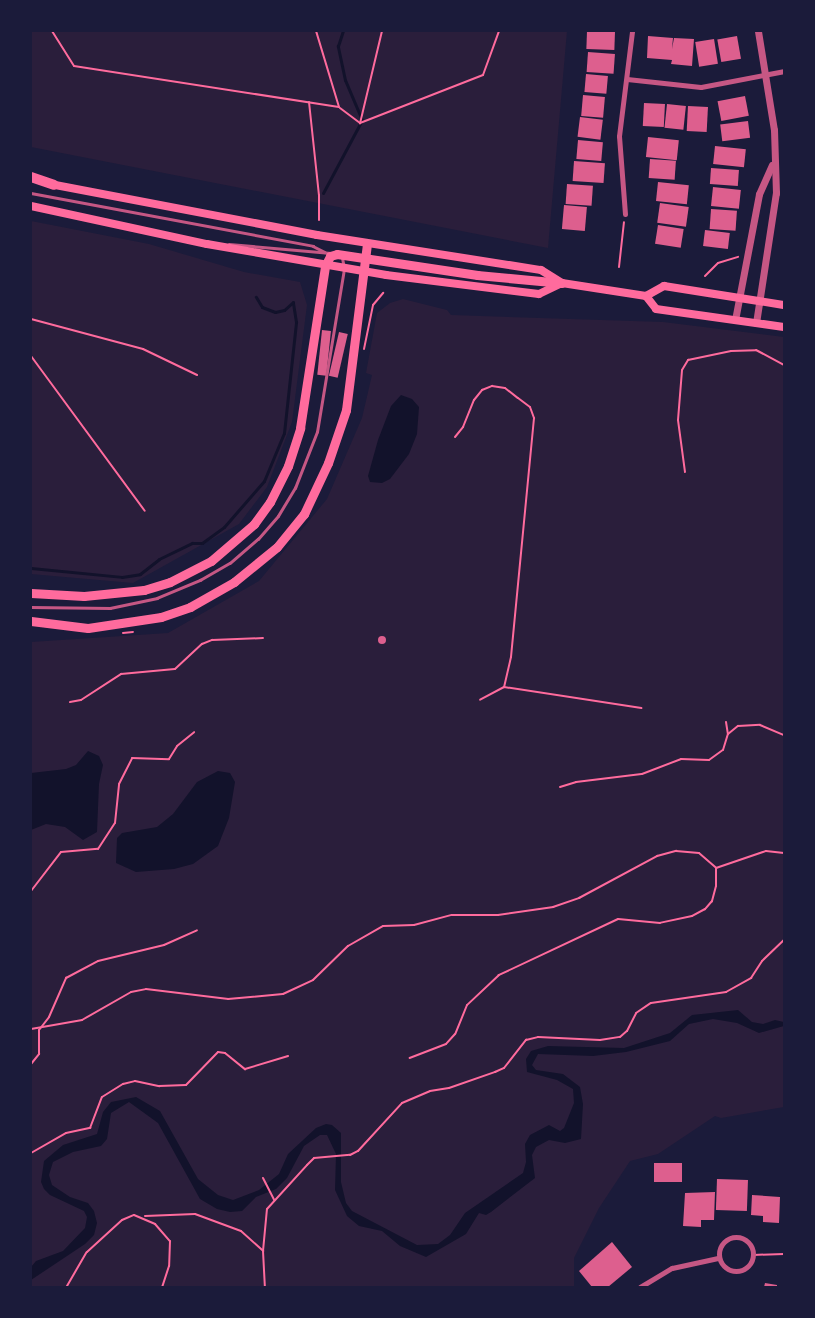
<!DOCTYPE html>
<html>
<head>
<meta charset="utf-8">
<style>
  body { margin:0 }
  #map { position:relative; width:815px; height:1318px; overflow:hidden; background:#1b1b3a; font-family:"Public Sans",sans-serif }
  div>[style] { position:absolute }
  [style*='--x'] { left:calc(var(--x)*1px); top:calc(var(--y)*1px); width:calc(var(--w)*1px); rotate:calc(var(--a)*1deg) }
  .green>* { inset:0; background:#2a1e3b }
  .water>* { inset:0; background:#12122b }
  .stream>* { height:3px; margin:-1.5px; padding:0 1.5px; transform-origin:1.5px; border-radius:1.5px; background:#12122b }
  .building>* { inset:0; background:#dd5f8e; transform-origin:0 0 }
  .round { border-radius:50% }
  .path>* { height:2px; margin:-1px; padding:0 1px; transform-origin:1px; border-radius:1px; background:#ff6b9d }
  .service>* { height:2.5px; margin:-1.25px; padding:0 1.25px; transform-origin:1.25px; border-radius:1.25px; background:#c65784 }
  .minor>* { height:5px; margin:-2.5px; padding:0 2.5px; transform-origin:2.5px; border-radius:2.5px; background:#c65784 }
  .minor>.ring { margin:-2.5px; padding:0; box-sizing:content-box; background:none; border:5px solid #c65784; border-radius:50% }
  .tertiary>* { height:7px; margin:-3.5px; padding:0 3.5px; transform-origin:3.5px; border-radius:3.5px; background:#c65784 }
  .secondary>* { height:8px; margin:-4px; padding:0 4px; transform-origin:4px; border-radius:4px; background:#ff6b9d }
  .primary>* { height:9px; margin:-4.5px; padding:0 4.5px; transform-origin:4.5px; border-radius:4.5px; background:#ff6b9d }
  .motorway>* { height:10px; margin:-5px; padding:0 5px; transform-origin:5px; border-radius:5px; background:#ff6b9d }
  span { translate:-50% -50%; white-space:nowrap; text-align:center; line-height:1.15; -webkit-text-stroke:4.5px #1b1b3a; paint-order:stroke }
  .frame { position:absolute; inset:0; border:32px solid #1b1b3a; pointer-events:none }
</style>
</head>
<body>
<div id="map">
  <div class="green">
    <div style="clip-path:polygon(31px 31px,567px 31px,548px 248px,31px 147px)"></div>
    <div style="clip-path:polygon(31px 221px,149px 244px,244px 272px,300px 282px,307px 305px,292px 422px,267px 487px,239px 524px,133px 583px,31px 574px)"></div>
    <div style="clip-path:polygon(403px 299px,447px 310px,451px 315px,663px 322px,784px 337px,784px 1107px,721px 1118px,715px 1116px,658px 1154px,630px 1161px,599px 1208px,574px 1258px,574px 1287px,31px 1287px,31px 642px,168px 633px,259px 581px,327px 499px,362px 418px,372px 375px,366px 373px,377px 313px,390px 303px)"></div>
  </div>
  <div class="water">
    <div style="clip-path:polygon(401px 395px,412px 399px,419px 407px,417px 434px,409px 454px,390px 479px,382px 483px,370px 482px,368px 476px,378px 440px,391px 406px)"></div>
    <div style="clip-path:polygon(88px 751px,99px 756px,103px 765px,99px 784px,97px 832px,83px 840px,65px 827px,46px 824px,31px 830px,31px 773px,66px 769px,76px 765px)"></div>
    <div style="clip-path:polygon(218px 771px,230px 773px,235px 782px,229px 818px,218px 846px,193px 864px,174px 869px,136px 872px,116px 863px,117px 838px,122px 833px,157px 827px,173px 814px,197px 782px)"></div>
    <div style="clip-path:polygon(738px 1010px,752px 1022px,763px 1024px,775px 1020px,784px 1022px,784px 1026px,759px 1033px,737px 1023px,713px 1019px,689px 1024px,670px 1041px,626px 1052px,593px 1056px,538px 1054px,532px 1065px,536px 1070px,563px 1074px,580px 1087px,583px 1104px,581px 1139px,565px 1143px,549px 1140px,536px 1147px,532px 1155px,535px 1178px,491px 1212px,486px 1215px,479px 1213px,466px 1234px,426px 1257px,400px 1246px,382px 1231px,359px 1226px,347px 1216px,335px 1190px,336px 1154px,327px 1135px,320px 1135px,304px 1146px,287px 1178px,276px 1189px,256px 1197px,242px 1211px,230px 1212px,217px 1209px,200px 1199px,158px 1123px,129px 1102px,111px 1113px,107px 1139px,101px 1146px,73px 1152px,53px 1162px,49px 1175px,52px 1185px,70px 1197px,88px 1203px,94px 1211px,97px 1223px,94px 1235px,85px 1244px,31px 1280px,31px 1267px,36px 1261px,63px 1251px,85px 1228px,87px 1217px,84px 1211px,50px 1195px,44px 1189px,41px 1182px,44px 1161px,63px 1145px,97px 1134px,103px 1112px,111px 1102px,136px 1097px,160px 1111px,198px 1179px,218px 1195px,233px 1200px,259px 1190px,279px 1174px,288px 1154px,316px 1128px,326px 1124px,332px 1125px,341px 1133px,341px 1182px,346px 1203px,352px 1211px,417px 1245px,438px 1244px,450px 1235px,465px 1213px,523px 1173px,526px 1162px,525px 1144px,530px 1135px,549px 1125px,560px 1131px,564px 1128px,574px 1103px,573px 1089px,557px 1080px,527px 1072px,526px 1059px,531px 1051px,548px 1046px,624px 1048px,670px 1033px,692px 1015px)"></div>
  </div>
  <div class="stream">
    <div style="--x:323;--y:193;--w:83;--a:-61.9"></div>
    <div style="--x:362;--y:120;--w:43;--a:-113"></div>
    <div style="--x:345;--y:80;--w:35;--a:-102"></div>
    <div style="--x:338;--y:46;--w:16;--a:-72"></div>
    <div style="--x:31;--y:568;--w:91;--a:5.6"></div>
    <div style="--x:122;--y:577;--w:18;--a:-9"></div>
    <div style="--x:140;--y:574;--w:24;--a:-38"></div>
    <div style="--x:159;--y:559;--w:37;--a:-26"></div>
    <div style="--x:192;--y:543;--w:10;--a:0"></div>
    <div style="--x:202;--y:543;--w:27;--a:-36"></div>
    <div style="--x:224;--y:527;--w:61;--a:-49"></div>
    <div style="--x:264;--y:481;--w:52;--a:-67.4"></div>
    <div style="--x:284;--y:433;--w:112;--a:-83.8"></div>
    <div style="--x:296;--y:322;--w:20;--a:-99"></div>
    <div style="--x:293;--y:302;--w:12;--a:138"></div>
    <div style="--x:284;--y:310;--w:9;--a:167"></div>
    <div style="--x:275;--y:312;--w:14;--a:-159"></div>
    <div style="--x:262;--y:307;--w:12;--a:-121"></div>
  </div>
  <div class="building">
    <div style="left:587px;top:31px;width:28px;height:18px;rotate:2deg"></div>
    <div style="clip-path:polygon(648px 36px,673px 38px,672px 49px,674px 38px,694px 39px,692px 66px,671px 64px,672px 60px,647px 58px)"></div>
    <div style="left:737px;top:36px;width:23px;height:20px;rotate:80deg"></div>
    <div style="left:714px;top:39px;width:25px;height:19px;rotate:81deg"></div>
    <div style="left:588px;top:52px;width:27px;height:20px;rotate:4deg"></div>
    <div style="left:586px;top:74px;width:22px;height:18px;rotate:5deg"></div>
    <div style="left:583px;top:95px;width:22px;height:21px;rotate:5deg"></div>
    <div style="left:745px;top:96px;width:20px;height:28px;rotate:79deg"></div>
    <div style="left:644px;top:103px;width:21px;height:23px;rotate:3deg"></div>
    <div style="left:667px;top:104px;width:19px;height:24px;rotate:6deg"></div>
    <div style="left:688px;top:106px;width:20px;height:25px;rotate:3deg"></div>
    <div style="left:580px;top:117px;width:23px;height:20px;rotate:7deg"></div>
    <div style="left:748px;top:121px;width:17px;height:28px;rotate:83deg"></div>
    <div style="left:648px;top:137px;width:31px;height:20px;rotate:6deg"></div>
    <div style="left:578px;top:140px;width:25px;height:19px;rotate:5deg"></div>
    <div style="left:715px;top:146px;width:31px;height:18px;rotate:6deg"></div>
    <div style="left:650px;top:159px;width:26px;height:19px;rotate:4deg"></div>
    <div style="left:574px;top:161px;width:31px;height:20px;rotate:4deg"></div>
    <div style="left:711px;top:168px;width:28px;height:16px;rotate:4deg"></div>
    <div style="left:658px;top:182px;width:31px;height:19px;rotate:6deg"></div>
    <div style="left:567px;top:184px;width:26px;height:20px;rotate:4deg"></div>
    <div style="left:713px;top:187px;width:28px;height:19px;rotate:6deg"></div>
    <div style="left:660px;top:203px;width:29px;height:20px;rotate:8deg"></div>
    <div style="left:564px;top:205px;width:23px;height:24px;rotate:5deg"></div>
    <div style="left:711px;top:209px;width:26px;height:20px;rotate:4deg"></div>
    <div style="left:658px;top:225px;width:26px;height:19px;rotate:9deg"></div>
    <div style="left:705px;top:230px;width:25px;height:16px;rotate:7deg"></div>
    <div style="left:322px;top:330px;width:9px;height:45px;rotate:6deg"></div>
    <div style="left:339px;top:332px;width:9px;height:45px;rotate:13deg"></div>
    <div class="round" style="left:378px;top:636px;width:8px;height:8px"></div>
    <div style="left:682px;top:1163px;width:19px;height:28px;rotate:90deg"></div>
    <div style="left:717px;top:1179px;width:31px;height:31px;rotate:2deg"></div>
    <div style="clip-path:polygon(715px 1192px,714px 1220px,701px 1220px,701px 1227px,683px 1226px,685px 1193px)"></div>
    <div style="clip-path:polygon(752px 1195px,780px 1197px,779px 1223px,763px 1222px,763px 1216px,751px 1215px)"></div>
    <div style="clip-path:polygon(612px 1242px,632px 1267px,608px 1287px,592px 1287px,579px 1271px)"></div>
    <div style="clip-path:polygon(765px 1283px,777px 1285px,777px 1287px,764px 1287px)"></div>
  </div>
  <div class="path">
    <div style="--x:52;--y:31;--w:41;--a:57.8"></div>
    <div style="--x:74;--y:66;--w:268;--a:8.8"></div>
    <div style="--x:339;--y:107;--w:79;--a:-106.8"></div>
    <div style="--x:382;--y:31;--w:95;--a:103.4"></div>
    <div style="--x:360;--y:123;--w:132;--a:-21.3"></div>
    <div style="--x:483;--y:75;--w:47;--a:-70"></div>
    <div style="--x:309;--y:102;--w:94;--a:83.9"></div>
    <div style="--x:319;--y:195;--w:25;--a:90"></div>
    <div style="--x:340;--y:108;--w:25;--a:37"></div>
    <div style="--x:619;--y:267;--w:45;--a:-83.7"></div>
    <div style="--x:705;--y:276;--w:18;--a:-45"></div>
    <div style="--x:718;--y:263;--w:21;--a:-17"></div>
    <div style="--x:31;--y:319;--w:116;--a:15"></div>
    <div style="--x:143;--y:349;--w:60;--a:25.7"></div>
    <div style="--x:364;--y:349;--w:45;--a:-78.4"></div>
    <div style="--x:373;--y:305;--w:16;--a:-50"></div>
    <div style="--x:31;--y:356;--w:192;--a:53.7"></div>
    <div style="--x:455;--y:437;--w:13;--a:-51"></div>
    <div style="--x:463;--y:427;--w:29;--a:-68"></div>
    <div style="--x:474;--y:400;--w:13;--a:-51"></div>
    <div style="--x:482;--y:390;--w:11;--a:-22"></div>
    <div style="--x:492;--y:386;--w:13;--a:9"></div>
    <div style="--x:505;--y:388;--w:16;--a:38"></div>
    <div style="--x:518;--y:398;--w:15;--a:37"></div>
    <div style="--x:530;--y:407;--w:12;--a:70"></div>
    <div style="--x:534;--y:418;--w:240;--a:95.5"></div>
    <div style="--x:511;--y:657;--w:31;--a:103"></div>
    <div style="--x:504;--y:687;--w:27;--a:152"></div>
    <div style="--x:685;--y:472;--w:52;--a:-97.7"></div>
    <div style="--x:678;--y:420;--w:50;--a:-85.4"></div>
    <div style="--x:682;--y:370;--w:12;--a:-59"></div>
    <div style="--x:688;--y:360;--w:44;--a:-11.8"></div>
    <div style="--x:731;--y:351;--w:25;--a:-2"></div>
    <div style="--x:756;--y:350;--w:32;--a:28"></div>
    <div style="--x:123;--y:633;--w:10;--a:-6"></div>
    <div style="--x:504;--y:687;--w:139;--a:8.7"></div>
    <div style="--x:70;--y:702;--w:11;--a:-10"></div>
    <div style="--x:81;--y:700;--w:48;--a:-33"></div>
    <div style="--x:121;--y:674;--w:54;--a:-5.3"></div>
    <div style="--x:175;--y:669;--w:37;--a:-43"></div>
    <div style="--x:202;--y:644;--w:11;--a:-22"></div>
    <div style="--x:212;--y:640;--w:51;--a:-2.2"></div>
    <div style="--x:726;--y:722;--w:12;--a:81"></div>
    <div style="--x:560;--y:787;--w:17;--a:-17"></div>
    <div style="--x:576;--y:782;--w:66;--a:-6.9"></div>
    <div style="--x:642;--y:774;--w:42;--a:-21"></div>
    <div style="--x:681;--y:759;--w:28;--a:2"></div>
    <div style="--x:709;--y:760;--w:17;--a:-36"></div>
    <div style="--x:723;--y:750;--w:17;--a:-73"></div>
    <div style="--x:728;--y:734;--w:13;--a:-39"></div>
    <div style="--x:738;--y:726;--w:22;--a:-3"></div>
    <div style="--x:760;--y:725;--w:26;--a:23"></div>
    <div style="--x:716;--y:868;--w:53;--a:-18.8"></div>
    <div style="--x:766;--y:851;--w:18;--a:6"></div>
    <div style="--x:31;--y:891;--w:49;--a:-52.4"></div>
    <div style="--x:61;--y:852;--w:37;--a:-5"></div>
    <div style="--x:98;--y:849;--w:31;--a:-57"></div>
    <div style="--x:115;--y:823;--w:39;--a:-84"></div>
    <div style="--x:119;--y:784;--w:29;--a:-63"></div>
    <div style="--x:132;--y:758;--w:37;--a:2"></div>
    <div style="--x:169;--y:759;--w:15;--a:-58"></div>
    <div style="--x:177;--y:746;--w:22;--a:-39"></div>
    <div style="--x:31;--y:1029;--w:52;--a:-10"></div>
    <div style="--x:82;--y:1020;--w:56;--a:-29.7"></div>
    <div style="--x:131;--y:992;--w:15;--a:-11"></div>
    <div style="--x:146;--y:989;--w:83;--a:7"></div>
    <div style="--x:228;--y:999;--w:55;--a:-5.2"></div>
    <div style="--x:283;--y:994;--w:33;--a:-25"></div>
    <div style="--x:313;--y:980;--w:49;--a:-44.2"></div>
    <div style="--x:348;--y:946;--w:40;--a:-29.7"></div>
    <div style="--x:383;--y:926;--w:31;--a:-2"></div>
    <div style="--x:414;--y:925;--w:39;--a:-15"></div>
    <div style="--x:452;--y:915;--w:46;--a:0"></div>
    <div style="--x:498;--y:915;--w:56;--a:-8.3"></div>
    <div style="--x:553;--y:907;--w:28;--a:-19"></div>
    <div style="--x:579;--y:898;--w:89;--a:-28.3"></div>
    <div style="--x:657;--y:856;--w:20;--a:-15"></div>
    <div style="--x:676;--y:851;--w:23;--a:5"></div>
    <div style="--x:699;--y:853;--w:23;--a:41"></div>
    <div style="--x:716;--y:868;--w:18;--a:90"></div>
    <div style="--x:716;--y:886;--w:16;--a:105"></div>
    <div style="--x:712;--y:901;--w:11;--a:131"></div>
    <div style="--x:705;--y:909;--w:15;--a:152"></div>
    <div style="--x:692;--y:916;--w:33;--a:168"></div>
    <div style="--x:660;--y:923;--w:42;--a:-174.6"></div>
    <div style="--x:618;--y:919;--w:132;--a:154.8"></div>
    <div style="--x:499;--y:975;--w:44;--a:136.8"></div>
    <div style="--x:467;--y:1005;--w:31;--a:112"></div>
    <div style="--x:455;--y:1034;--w:13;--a:132"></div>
    <div style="--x:446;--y:1044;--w:39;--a:159"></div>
    <div style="--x:31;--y:1064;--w:13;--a:-51"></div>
    <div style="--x:39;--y:1054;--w:24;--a:-90"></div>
    <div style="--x:39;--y:1030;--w:16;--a:-52"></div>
    <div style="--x:49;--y:1017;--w:43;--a:-66.4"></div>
    <div style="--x:66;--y:978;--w:36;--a:-28"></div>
    <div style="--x:98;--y:961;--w:68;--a:-13.6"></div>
    <div style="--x:164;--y:945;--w:36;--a:-24"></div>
    <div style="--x:31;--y:1153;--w:40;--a:-29.7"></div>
    <div style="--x:66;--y:1133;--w:25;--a:-12"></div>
    <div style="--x:90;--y:1128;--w:33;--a:-69"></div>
    <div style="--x:102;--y:1097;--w:25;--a:-32"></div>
    <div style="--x:123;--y:1084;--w:12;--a:-14"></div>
    <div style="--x:135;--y:1081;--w:25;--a:12"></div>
    <div style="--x:159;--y:1086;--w:27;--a:-2"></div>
    <div style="--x:186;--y:1085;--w:46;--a:-45.9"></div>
    <div style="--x:218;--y:1052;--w:7;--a:8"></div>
    <div style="--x:225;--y:1053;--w:26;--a:39"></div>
    <div style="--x:245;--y:1069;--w:45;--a:-16.8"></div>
    <div style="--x:263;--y:1178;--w:25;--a:63"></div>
    <div style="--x:145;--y:1216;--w:50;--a:-2.3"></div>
    <div style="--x:195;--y:1214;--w:49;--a:20.3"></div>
    <div style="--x:241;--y:1231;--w:30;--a:42"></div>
    <div style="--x:263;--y:1251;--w:36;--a:87"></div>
    <div style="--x:263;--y:1251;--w:42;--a:-84.6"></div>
    <div style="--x:267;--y:1209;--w:59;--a:-47.7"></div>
    <div style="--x:307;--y:1165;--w:10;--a:-45"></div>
    <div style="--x:314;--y:1158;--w:36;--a:-5"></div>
    <div style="--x:350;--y:1155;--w:9;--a:-27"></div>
    <div style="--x:358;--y:1151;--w:65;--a:-47.5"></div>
    <div style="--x:402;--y:1103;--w:30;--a:-23"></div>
    <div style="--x:430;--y:1091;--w:19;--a:-9"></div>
    <div style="--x:449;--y:1088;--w:49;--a:-19.2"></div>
    <div style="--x:495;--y:1072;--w:10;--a:-24"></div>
    <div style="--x:504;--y:1068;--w:36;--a:-52"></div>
    <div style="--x:526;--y:1040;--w:12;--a:-14"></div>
    <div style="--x:538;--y:1037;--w:62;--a:2.8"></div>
    <div style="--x:600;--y:1040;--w:20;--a:-9"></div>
    <div style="--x:620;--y:1037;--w:9;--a:-41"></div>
    <div style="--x:627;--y:1031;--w:20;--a:-63"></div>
    <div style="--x:636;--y:1013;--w:18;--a:-34"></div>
    <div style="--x:651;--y:1003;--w:76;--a:-8.3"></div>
    <div style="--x:726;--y:992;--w:29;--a:-29"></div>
    <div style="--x:751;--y:978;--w:20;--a:-57"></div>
    <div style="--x:762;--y:961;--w:30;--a:-44"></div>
    <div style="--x:753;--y:1255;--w:31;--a:-2"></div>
    <div style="--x:67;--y:1286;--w:39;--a:-60"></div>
    <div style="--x:87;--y:1252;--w:47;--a:-42.4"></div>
    <div style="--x:122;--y:1220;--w:13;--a:-23"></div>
    <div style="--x:134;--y:1215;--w:23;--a:23"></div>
    <div style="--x:155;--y:1224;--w:23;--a:49"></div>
    <div style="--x:170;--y:1241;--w:25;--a:92"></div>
    <div style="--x:169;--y:1266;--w:22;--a:108"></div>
  </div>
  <div class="service">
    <div style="--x:31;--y:193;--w:287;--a:10.6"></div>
    <div style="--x:313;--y:246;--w:13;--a:27"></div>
    <div style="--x:229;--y:244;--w:102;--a:5"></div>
    <div style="--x:31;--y:607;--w:79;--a:0.7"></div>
    <div style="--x:110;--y:608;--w:48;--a:-12"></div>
    <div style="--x:157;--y:598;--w:47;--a:-22.7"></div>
    <div style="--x:200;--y:580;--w:34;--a:-30"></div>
    <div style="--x:230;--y:563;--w:37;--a:-41"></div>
    <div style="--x:258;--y:539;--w:30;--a:-49"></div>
    <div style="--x:278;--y:516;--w:33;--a:-59"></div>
    <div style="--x:295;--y:488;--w:60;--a:-68.6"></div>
    <div style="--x:317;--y:432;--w:165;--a:-80.6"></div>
    <div style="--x:344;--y:269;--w:11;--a:-100"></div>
  </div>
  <div class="minor">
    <div style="--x:627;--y:79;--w:74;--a:6.2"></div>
    <div style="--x:701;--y:87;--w:85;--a:-10.9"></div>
    <div style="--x:625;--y:214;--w:78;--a:-94.4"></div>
    <div style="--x:619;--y:136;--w:106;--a:-82.9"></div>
    <div class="ring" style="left:719px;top:1237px;width:29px;height:29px"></div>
    <div style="--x:640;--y:1287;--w:37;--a:-31"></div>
    <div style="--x:672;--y:1268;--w:47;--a:-12.3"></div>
  </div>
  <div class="tertiary">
    <div style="--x:735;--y:320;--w:128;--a:-79.2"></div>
    <div style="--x:759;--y:194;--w:32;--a:-66"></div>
    <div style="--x:756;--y:323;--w:132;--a:-81.3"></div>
    <div style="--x:776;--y:193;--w:63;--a:-91.8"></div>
    <div style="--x:774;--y:130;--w:100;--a:-99.2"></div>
  </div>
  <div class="secondary">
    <div style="--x:50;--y:184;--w:272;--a:10.8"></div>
    <div style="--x:317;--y:235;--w:227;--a:8.9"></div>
    <div style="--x:541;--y:270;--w:25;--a:32"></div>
    <div style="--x:562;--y:283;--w:85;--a:8.8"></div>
    <div style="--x:646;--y:296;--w:21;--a:-29"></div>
    <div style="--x:664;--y:286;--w:121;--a:9"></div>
    <div style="--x:31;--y:206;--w:180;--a:12.2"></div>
    <div style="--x:207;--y:244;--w:182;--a:9.8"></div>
    <div style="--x:386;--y:275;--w:154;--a:7.1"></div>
    <div style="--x:539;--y:294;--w:25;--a:-26"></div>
    <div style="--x:646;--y:296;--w:16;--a:52"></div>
    <div style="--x:656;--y:309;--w:129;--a:8"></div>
  </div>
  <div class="primary">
    <div style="--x:31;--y:593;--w:53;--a:3.2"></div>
    <div style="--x:84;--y:596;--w:60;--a:-5.7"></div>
    <div style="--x:144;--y:590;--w:27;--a:-17"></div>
    <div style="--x:170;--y:582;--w:46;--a:-27.1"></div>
    <div style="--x:211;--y:561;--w:57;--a:-40.7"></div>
    <div style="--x:254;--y:524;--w:27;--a:-54"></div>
    <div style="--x:270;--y:502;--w:40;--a:-63.4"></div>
    <div style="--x:288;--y:466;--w:40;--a:-72"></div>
    <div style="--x:300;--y:428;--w:164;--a:-81.2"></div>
    <div style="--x:325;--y:266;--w:11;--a:-63"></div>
    <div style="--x:330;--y:256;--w:7;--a:-16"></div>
    <div style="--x:337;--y:254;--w:142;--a:8.5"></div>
    <div style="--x:477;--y:275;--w:85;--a:5.4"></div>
    <div style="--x:31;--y:621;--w:57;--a:7"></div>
    <div style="--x:88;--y:628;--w:74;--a:-8.6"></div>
    <div style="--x:161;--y:617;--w:31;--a:-19"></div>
    <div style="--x:190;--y:607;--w:51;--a:-29.6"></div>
    <div style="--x:234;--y:582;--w:55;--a:-39.1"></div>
    <div style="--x:277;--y:547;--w:43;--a:-50.7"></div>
    <div style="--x:304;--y:514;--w:56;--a:-64.8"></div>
    <div style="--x:328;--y:463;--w:56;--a:-71.2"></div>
    <div style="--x:346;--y:410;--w:167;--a:-82.8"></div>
  </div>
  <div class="motorway">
    <div style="--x:31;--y:177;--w:24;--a:19"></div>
  </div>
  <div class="frame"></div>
</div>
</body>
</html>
